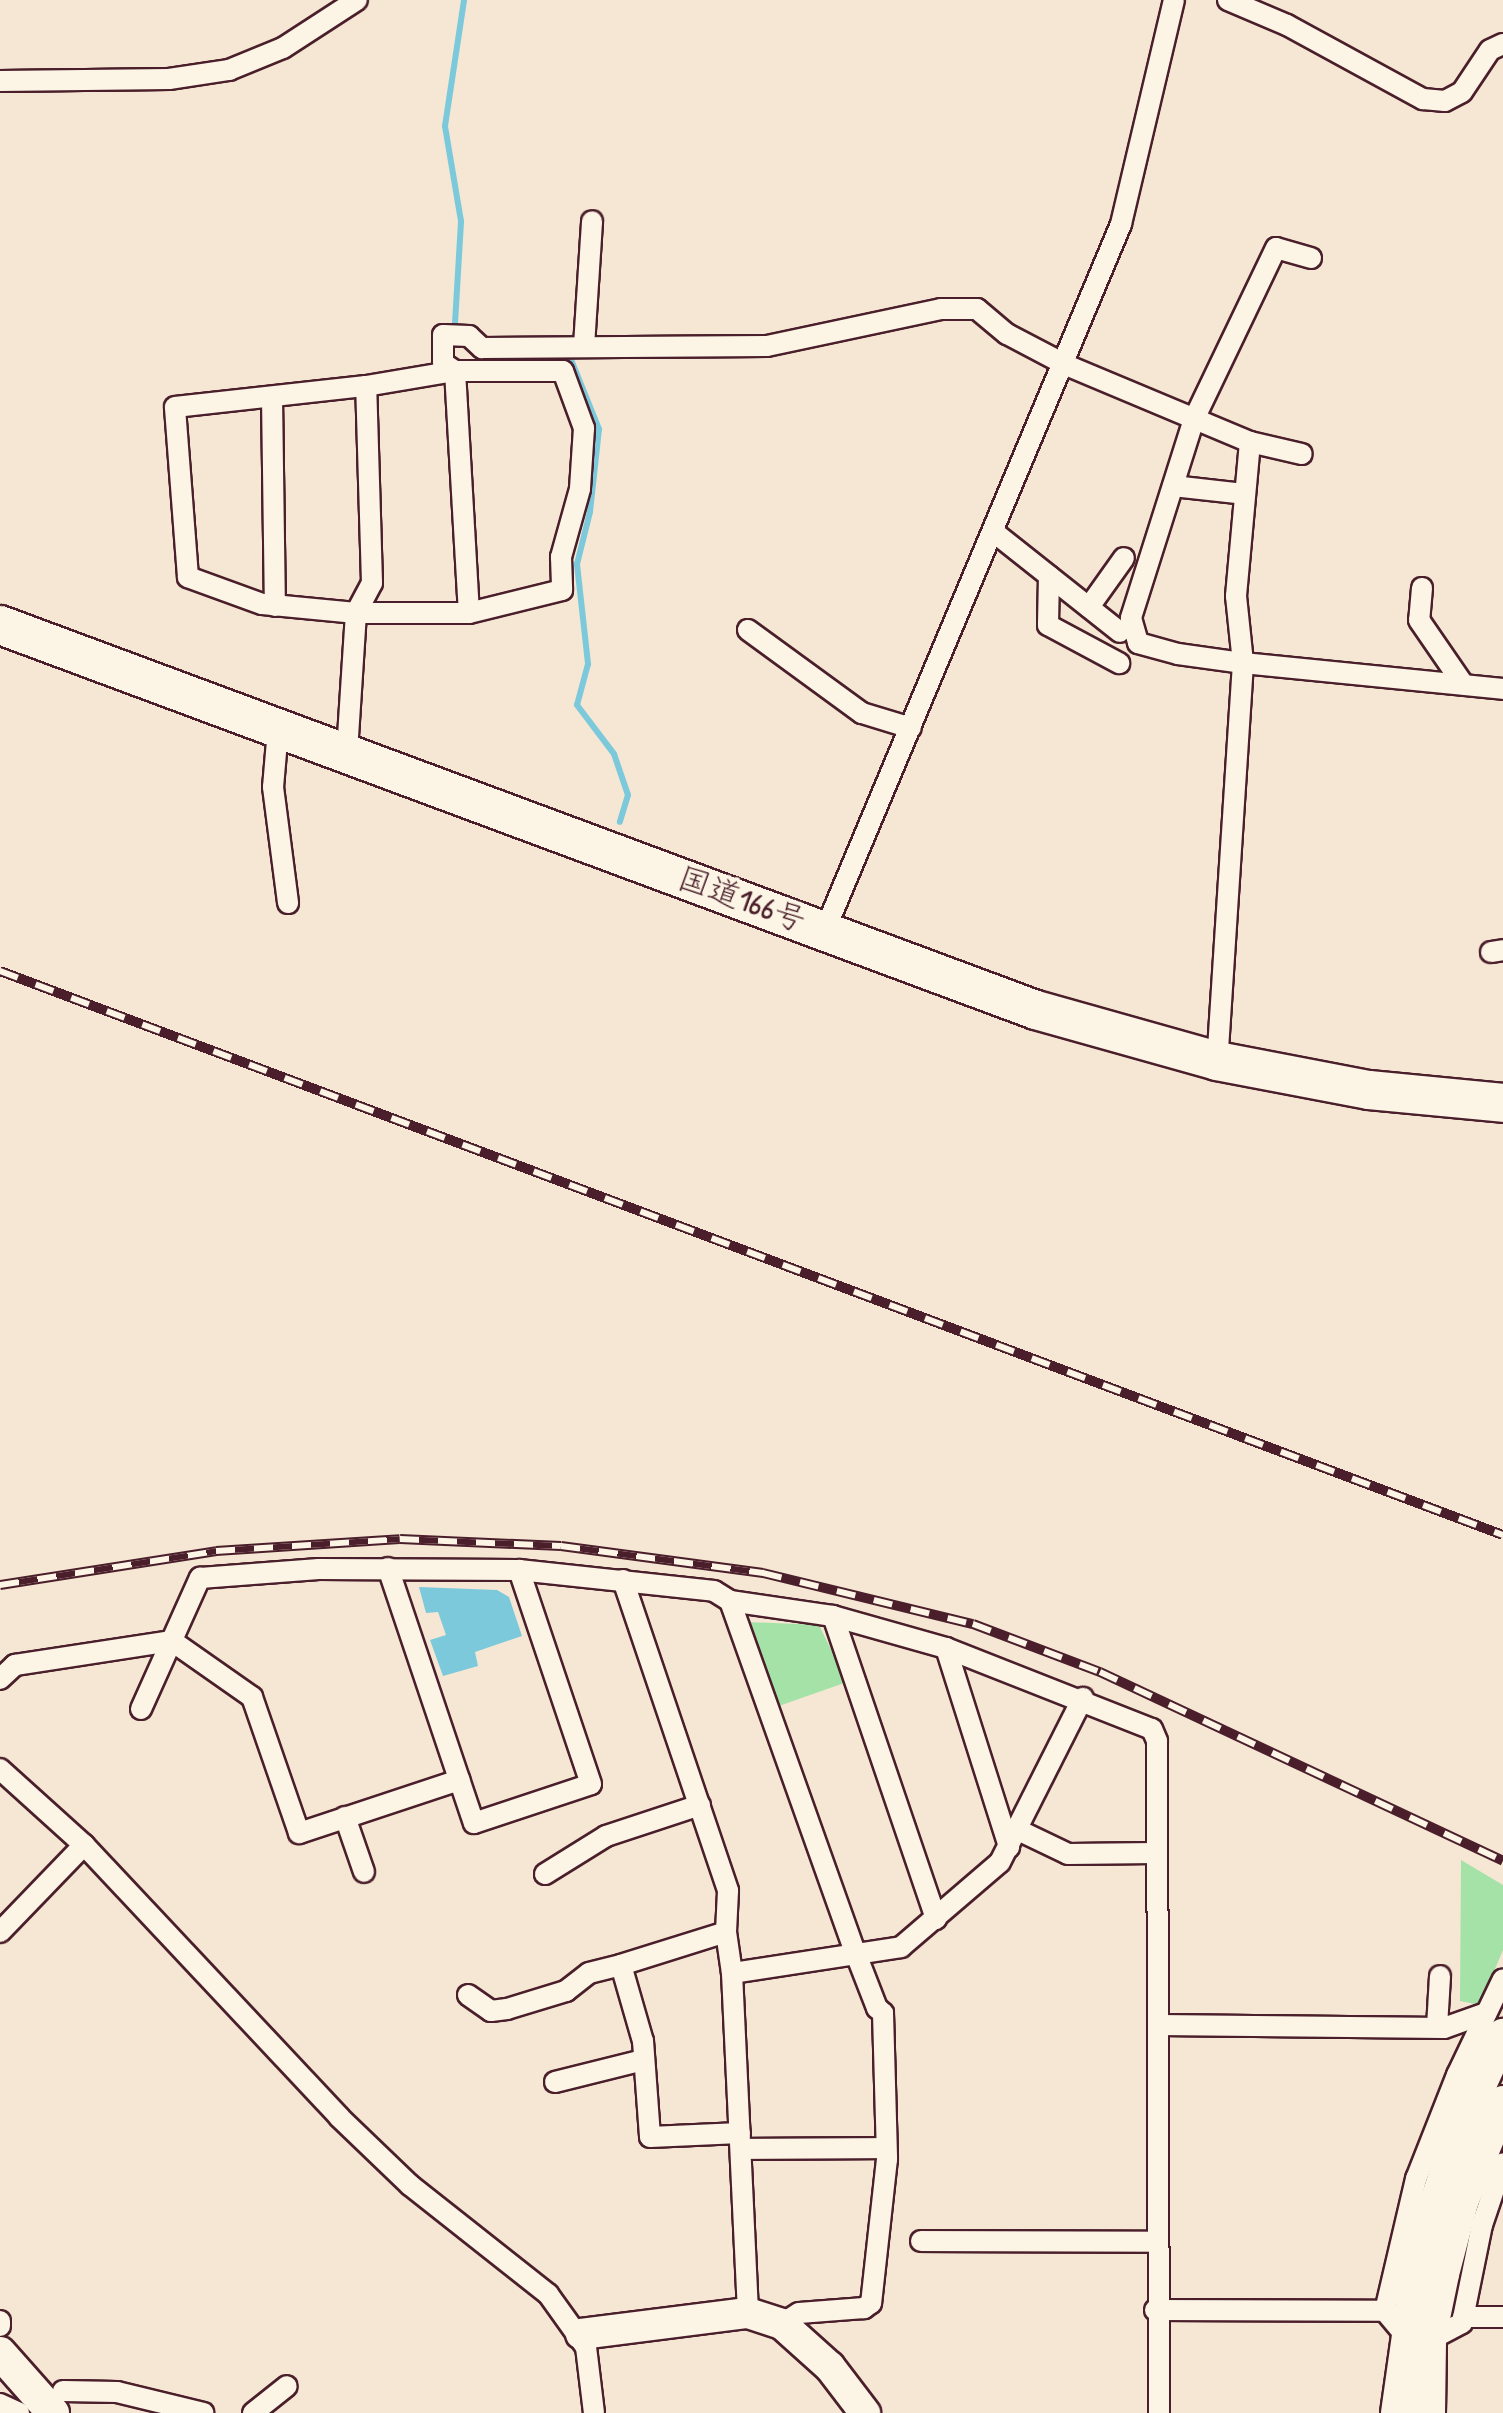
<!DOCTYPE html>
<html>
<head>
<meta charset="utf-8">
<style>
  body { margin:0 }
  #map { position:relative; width:1503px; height:2413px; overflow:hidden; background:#f5e7d3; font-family:"Patrick Hand","Klee One",sans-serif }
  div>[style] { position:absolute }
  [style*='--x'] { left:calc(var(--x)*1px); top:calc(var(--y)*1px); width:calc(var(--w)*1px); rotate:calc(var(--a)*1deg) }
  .green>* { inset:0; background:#a5e2a8 }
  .water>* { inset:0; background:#7dc9dc }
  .stream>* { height:6px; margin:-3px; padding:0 3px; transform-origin:3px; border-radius:3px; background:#7dc9dc }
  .roads { filter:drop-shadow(2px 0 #4a1f2b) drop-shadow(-2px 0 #4a1f2b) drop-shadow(0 2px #4a1f2b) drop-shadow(0 -2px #4a1f2b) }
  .street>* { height:20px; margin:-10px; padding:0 10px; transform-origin:10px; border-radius:10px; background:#fcf5e5 }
  .secondary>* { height:30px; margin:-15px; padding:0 15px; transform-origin:15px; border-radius:15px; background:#fcf5e5 }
  .primary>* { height:32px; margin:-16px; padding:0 16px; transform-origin:16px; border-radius:16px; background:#fcf5e5 }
  .highway>* { height:38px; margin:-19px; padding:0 19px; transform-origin:19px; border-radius:19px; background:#fcf5e5 }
  .rail>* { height:10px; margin-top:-5px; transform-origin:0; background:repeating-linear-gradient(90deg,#fcf5e5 0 19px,#4a1f2b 0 38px); box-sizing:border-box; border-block:2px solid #4a1f2b }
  span { translate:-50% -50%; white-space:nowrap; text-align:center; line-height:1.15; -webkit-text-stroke:8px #fcf5e5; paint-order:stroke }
  .street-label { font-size:32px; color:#4a1f2b }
</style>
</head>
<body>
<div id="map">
  <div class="green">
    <div style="clip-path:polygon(748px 1622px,819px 1625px,847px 1682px,776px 1707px)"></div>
    <div style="clip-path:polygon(1461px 1860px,1503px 1885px,1503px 1950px,1480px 2005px,1460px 2001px)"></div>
  </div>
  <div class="water">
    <div style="clip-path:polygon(419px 1587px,497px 1590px,509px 1597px,522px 1636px,475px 1652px,478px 1666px,443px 1676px,430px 1640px,446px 1635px,438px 1612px,426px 1613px)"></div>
  </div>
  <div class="stream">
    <div style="--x:455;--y:323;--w:102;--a:-86.6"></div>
    <div style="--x:461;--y:221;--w:96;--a:-99.6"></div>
    <div style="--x:445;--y:126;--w:127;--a:-81.4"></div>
    <div style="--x:570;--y:357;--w:78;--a:68.1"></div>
    <div style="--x:599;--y:429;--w:83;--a:96.2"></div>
    <div style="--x:590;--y:512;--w:54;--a:104"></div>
    <div style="--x:577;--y:564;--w:101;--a:83.7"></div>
    <div style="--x:588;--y:664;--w:42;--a:105"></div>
    <div style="--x:577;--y:705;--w:61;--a:52.9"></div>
    <div style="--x:614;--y:754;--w:43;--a:71.1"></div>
    <div style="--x:628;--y:795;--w:28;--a:107"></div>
  </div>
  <div class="roads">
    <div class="street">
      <div style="--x:1228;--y:0;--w:64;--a:23"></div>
      <div style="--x:1287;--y:25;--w:155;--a:28.6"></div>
      <div style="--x:1423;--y:99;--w:22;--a:5"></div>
      <div style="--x:1445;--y:101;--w:19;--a:-28"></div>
      <div style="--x:1462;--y:92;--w:50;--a:-56.3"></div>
      <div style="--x:1490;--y:50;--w:14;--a:-25"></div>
      <div style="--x:0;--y:81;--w:169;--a:-0.7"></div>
      <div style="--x:169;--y:79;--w:61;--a:-8.5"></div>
      <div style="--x:229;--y:70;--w:58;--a:-22.2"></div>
      <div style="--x:283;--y:48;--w:88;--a:-33"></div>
      <div style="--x:1311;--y:258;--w:36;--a:-164"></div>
      <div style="--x:1276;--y:248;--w:190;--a:115.6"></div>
      <div style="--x:1194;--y:419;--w:209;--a:107.6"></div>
      <div style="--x:1131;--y:618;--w:26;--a:74"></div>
      <div style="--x:1138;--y:643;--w:41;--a:15.4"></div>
      <div style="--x:1178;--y:654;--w:66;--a:7.9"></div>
      <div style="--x:1243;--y:663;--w:261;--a:5.7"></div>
      <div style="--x:584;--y:346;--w:125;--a:-86.3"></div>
      <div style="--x:455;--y:371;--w:14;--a:-146"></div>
      <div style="--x:443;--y:363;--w:28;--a:-90"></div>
      <div style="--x:443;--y:335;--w:26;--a:2"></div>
      <div style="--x:469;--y:336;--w:18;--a:43"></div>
      <div style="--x:482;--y:348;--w:285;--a:-0.4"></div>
      <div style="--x:767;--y:346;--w:178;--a:-12"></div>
      <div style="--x:941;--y:309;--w:36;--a:0"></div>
      <div style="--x:977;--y:309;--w:39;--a:40"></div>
      <div style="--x:1007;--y:334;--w:67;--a:27.7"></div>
      <div style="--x:1066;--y:365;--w:199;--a:22.7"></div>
      <div style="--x:1250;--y:442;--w:155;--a:95.2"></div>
      <div style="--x:1236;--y:596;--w:67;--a:84"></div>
      <div style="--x:1243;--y:663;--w:399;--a:93.7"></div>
      <div style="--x:455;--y:371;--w:108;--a:0"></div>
      <div style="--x:563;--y:371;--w:61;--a:69.8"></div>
      <div style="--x:584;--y:428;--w:61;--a:93.8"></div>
      <div style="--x:580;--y:489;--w:71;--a:105.6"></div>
      <div style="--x:561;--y:557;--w:33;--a:88"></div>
      <div style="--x:562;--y:590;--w:96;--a:166.1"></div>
      <div style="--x:469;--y:613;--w:113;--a:180"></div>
      <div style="--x:356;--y:613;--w:94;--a:-174.5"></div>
      <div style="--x:262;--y:604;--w:79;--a:-160"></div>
      <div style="--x:188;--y:577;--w:170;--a:-94.4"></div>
      <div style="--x:175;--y:407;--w:192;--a:-6.3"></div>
      <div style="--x:366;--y:386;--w:90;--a:-9.6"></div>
      <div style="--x:455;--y:371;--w:242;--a:86.7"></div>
      <div style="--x:272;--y:397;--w:209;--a:89.2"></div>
      <div style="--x:1250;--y:442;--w:53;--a:13"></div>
      <div style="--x:1173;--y:486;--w:71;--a:6.4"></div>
      <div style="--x:995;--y:533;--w:159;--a:38.4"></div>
      <div style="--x:1049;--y:576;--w:49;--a:91.2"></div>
      <div style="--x:1048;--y:625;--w:81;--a:28.2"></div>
      <div style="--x:1422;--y:588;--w:32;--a:95"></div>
      <div style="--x:1419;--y:620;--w:78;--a:55.5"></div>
      <div style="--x:1089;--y:607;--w:60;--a:-54.5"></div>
      <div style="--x:748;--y:630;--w:141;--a:36.1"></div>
      <div style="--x:862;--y:713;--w:51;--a:17"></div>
      <div style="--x:278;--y:729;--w:58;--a:94.9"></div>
      <div style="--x:273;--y:787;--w:117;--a:82.6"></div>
      <div style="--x:347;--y:752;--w:139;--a:-86.3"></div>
      <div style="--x:356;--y:613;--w:34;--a:-62"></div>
      <div style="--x:372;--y:583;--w:197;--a:-91.7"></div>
      <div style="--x:825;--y:930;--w:766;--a:-67.25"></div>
      <div style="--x:1121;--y:224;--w:230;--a:-76.7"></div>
      <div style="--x:1491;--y:952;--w:12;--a:-9"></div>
      <div style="--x:388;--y:1568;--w:269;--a:71.4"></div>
      <div style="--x:474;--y:1823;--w:123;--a:-18.4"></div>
      <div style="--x:591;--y:1784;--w:226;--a:-108.6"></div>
      <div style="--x:623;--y:1580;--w:328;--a:71.3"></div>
      <div style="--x:728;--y:1891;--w:41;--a:92.8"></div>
      <div style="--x:726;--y:1932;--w:41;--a:81.7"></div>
      <div style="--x:732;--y:1973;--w:340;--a:87.3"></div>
      <div style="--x:730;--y:1601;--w:375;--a:70.4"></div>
      <div style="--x:856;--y:1954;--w:58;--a:68.7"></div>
      <div style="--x:877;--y:2008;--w:8;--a:40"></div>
      <div style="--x:883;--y:2013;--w:146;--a:88.4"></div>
      <div style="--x:887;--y:2159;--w:145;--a:96.3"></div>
      <div style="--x:871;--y:2303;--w:9;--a:144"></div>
      <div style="--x:864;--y:2308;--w:65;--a:175.6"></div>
      <div style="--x:799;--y:2313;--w:20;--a:147"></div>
      <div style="--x:833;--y:1616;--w:320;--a:71.2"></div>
      <div style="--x:946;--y:1648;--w:209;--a:72.4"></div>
      <div style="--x:0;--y:1679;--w:21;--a:-43"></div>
      <div style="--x:15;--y:1665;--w:159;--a:-8.7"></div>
      <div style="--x:172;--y:1641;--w:98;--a:35"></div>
      <div style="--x:252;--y:1697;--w:144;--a:70.9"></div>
      <div style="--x:299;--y:1833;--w:169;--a:-18.3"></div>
      <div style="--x:141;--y:1709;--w:144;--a:-65.8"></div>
      <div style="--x:200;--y:1578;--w:119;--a:-4.3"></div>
      <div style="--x:319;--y:1569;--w:200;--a:0.3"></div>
      <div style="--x:519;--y:1570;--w:196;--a:6.1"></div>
      <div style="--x:714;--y:1591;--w:19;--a:32"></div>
      <div style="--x:730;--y:1601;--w:104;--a:8.3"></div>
      <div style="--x:833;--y:1616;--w:117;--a:15.8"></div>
      <div style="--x:946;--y:1648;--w:221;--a:21.5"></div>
      <div style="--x:1152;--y:1729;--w:13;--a:67"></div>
      <div style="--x:1157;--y:1741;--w:672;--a:89.83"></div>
      <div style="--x:0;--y:1769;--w:113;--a:42.1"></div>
      <div style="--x:84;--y:1845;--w:373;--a:46.8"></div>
      <div style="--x:339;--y:2117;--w:98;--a:43.8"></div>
      <div style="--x:410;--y:2185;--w:176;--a:38.3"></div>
      <div style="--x:548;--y:2294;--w:65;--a:54.4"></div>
      <div style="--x:586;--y:2347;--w:66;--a:83.1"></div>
      <div style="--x:345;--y:1817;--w:58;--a:70.9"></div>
      <div style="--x:1018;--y:1830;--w:55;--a:25.6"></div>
      <div style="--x:1068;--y:1854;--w:88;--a:-0.7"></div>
      <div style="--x:545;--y:1874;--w:72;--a:-31.9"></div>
      <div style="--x:606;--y:1836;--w:99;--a:-18.3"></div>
      <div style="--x:0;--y:1932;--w:121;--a:-46"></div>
      <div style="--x:726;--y:1932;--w:110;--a:162.6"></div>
      <div style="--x:621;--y:1965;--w:79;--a:73.9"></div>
      <div style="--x:643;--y:2041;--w:96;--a:85.8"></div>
      <div style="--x:650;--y:2137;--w:90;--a:-2.5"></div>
      <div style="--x:732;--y:1973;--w:171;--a:-8.7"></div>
      <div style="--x:901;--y:1947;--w:130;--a:-40.6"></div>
      <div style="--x:1000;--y:1862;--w:184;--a:-63.2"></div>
      <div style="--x:468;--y:1995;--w:28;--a:35"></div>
      <div style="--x:491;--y:2011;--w:16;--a:-7"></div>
      <div style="--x:507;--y:2009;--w:62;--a:-17"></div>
      <div style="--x:566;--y:1991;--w:29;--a:-38"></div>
      <div style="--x:589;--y:1973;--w:33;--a:-14"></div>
      <div style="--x:1159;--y:2025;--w:285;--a:0.6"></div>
      <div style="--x:1444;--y:2028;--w:45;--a:-19.7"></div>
      <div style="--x:1437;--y:2027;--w:51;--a:-86.6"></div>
      <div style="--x:555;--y:2082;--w:91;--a:-14"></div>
      <div style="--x:742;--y:2149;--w:144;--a:-0.4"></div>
      <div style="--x:921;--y:2241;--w:235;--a:0.2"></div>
      <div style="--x:1155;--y:2310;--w:230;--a:0.2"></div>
      <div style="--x:1463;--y:2317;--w:40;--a:0"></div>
      <div style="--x:0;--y:2321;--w:5;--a:90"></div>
      <div style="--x:1405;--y:2335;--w:31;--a:-130"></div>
      <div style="--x:1385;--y:2311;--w:136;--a:-76.8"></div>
      <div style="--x:1416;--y:2179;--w:112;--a:-68.5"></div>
      <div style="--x:1457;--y:2075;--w:106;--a:-64.4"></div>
      <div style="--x:1430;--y:2340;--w:36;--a:-28"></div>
      <div style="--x:1462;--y:2323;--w:100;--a:-78.5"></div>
      <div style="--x:1482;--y:2225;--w:65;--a:-71.3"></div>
      <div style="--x:63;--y:2391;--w:54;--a:1.1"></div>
      <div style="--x:117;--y:2392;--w:89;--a:13.6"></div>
      <div style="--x:0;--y:2404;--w:21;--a:25"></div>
      <div style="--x:253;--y:2413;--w:43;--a:-38.5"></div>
    </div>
    <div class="secondary">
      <div style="--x:581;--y:2334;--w:168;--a:-7.2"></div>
      <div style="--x:748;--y:2313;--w:36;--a:18"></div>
      <div style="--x:782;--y:2324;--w:64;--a:41.9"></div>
      <div style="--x:830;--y:2367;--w:58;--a:52.7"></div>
    </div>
    <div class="primary">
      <div style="--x:0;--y:2353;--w:80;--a:48.5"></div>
      <div style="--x:1397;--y:2413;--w:163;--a:-81.9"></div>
      <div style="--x:1420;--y:2252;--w:124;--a:-72.1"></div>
      <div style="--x:1458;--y:2134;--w:109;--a:-65.6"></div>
      <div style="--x:1429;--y:2413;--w:76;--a:-89.2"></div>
      <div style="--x:1430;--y:2337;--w:64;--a:-78.3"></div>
      <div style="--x:1443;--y:2274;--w:74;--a:-75.2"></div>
      <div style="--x:1462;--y:2202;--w:108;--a:-67.7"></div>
    </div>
    <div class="highway">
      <div style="--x:0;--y:625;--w:1105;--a:20.39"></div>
      <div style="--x:1036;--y:1010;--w:188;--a:15.7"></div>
      <div style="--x:1217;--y:1061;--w:155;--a:10.8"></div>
      <div style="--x:1369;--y:1090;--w:135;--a:5.5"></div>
    </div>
  </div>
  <div class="rail">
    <div style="--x:0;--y:971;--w:1605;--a:20.57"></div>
    <div style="--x:0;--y:1585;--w:219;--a:-8.9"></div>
    <div style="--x:216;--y:1551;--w:184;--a:-3.7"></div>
    <div style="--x:400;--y:1539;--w:161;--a:2.5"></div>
    <div style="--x:561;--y:1546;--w:204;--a:7.6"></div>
    <div style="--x:763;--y:1573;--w:216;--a:13.7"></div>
    <div style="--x:973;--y:1624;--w:136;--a:20.7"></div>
    <div style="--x:1100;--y:1672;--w:445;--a:25.1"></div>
  </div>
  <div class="street-label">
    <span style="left:742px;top:899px;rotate:20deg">国道166号</span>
  </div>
</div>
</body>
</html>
